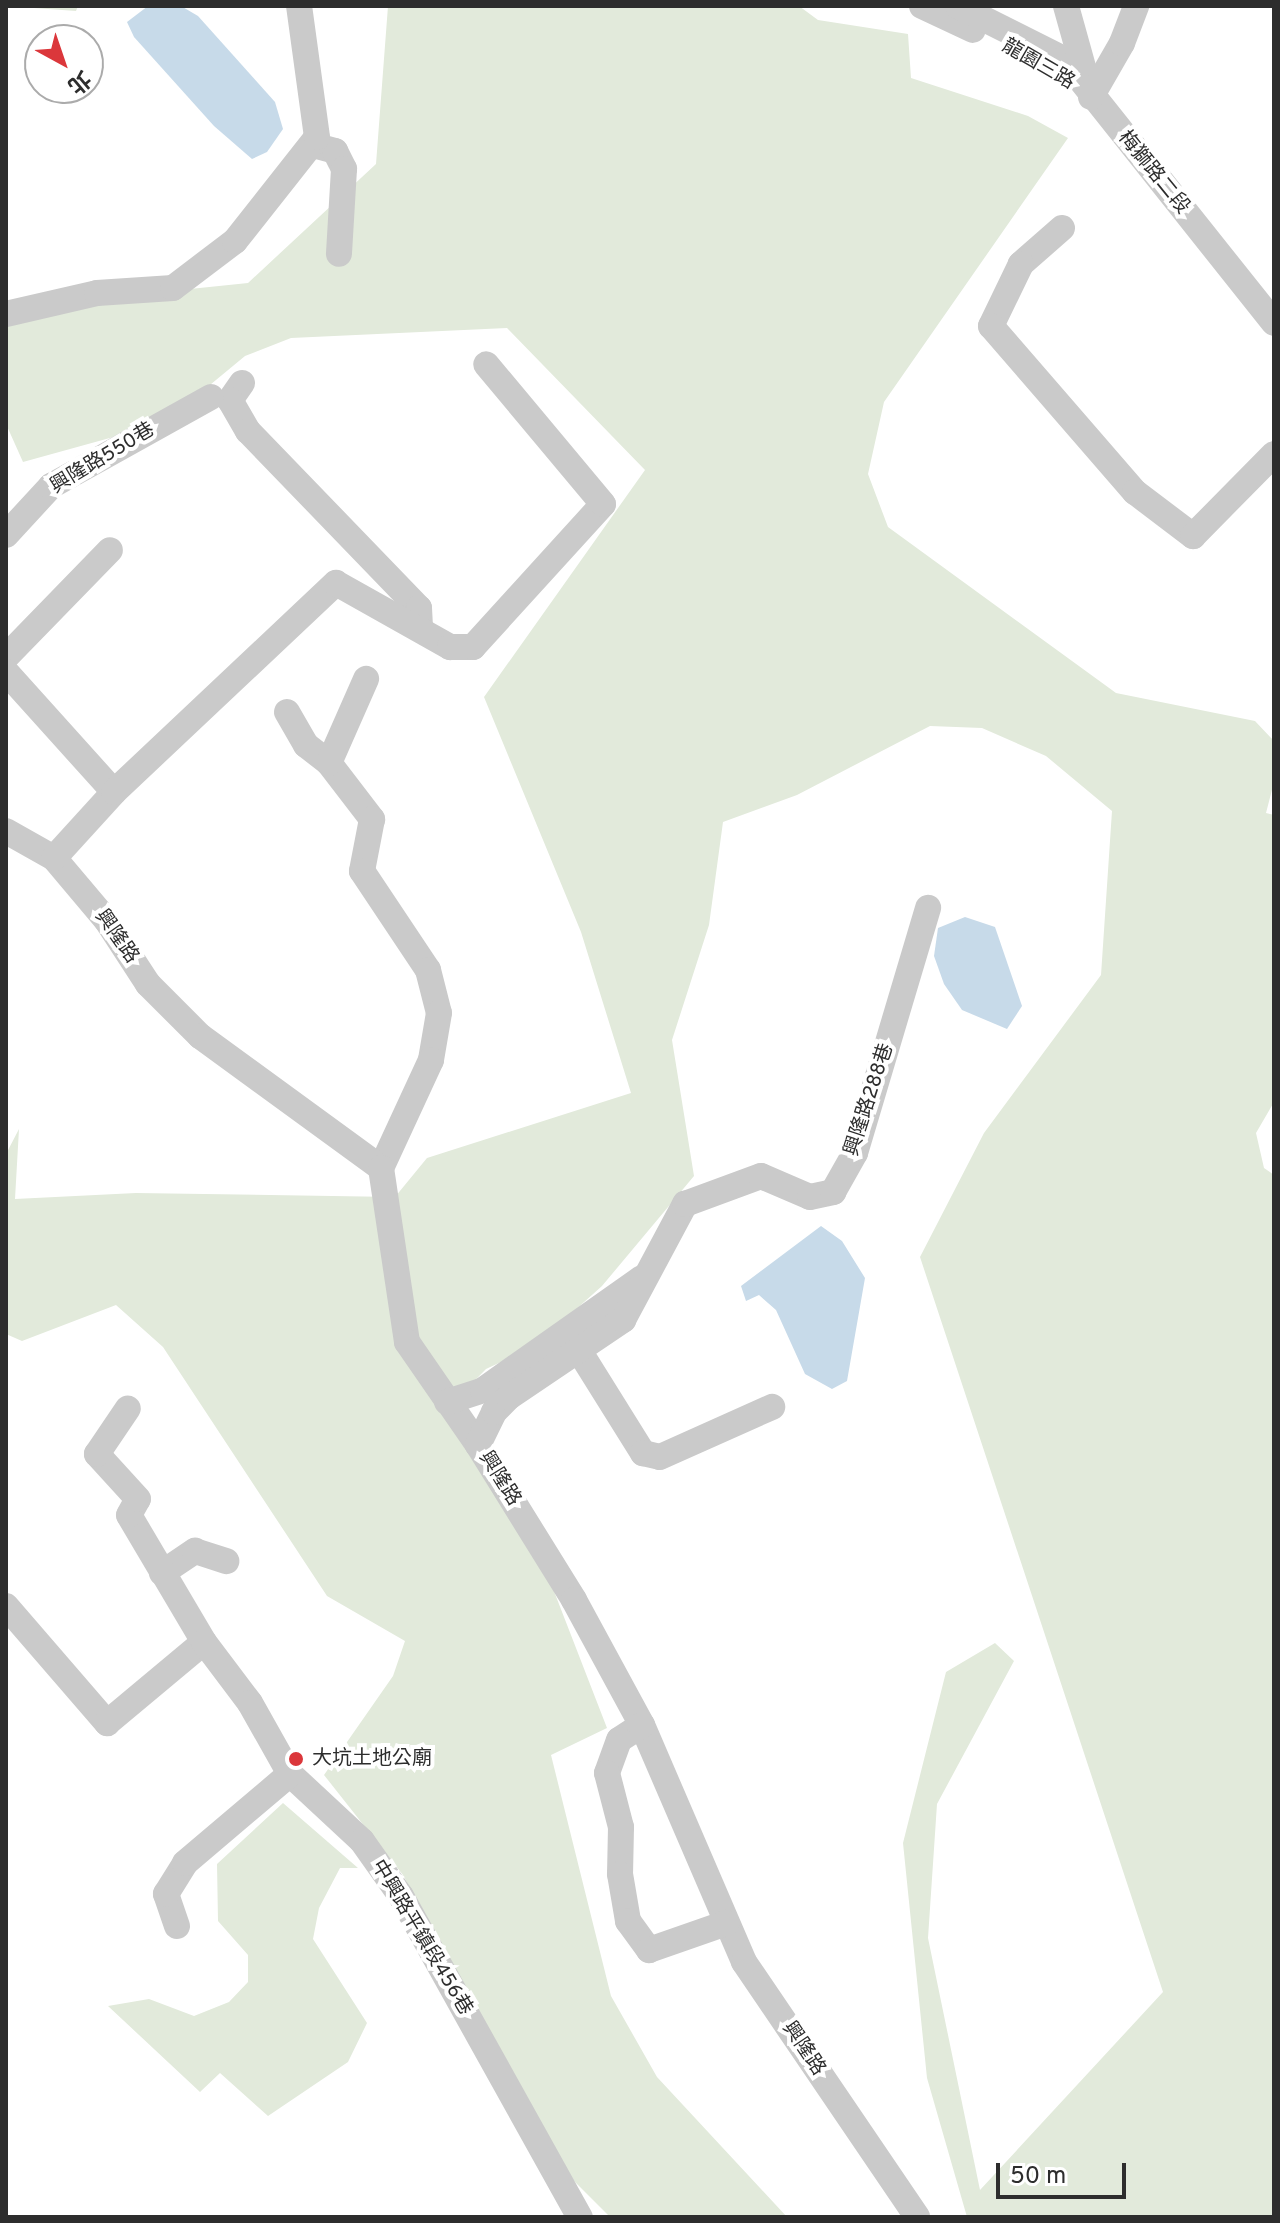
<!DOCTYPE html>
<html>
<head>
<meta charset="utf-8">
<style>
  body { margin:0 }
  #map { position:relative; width:1280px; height:2223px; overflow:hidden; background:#fff; font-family:Overpass,"Noto Sans TC",sans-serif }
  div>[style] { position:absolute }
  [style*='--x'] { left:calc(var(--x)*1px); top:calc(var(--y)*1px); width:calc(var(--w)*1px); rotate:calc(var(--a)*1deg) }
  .green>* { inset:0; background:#e2eadb }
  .water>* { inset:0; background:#c7dae9 }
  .minor>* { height:26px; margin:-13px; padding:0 13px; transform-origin:13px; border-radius:13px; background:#cacaca }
  .dots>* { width:22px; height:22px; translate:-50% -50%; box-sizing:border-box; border:4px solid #fff; border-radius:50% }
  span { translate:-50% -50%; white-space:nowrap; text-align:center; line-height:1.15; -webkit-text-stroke:8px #fff; paint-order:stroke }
  .street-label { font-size:20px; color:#2d2d2d }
  .poi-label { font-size:20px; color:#2d2d2d }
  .left { translate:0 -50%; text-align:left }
  .frame { position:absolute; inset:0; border:8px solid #2d2d2d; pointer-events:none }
  .north { position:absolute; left:24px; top:24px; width:80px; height:80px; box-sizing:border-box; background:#fff; border:2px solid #ababab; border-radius:50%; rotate:140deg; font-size:22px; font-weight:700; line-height:32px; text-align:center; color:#2d2d2d }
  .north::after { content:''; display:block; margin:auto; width:28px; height:36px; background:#db373b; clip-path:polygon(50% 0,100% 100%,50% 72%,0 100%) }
  .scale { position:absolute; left:996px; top:2163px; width:130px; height:36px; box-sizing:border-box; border:4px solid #2d2d2d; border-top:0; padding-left:10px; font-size:24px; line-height:28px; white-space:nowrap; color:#2d2d2d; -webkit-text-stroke:6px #fff; paint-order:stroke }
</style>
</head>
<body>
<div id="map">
  <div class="green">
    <div style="clip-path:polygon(6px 6px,78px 6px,76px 11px)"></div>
    <div style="clip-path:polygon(388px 6px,799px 6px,818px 20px,908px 34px,911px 78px,1028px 116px,1068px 138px,884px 402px,868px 474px,888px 527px,1116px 693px,1255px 721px,1274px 741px,1274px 782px,1266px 813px,1274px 815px,1274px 1102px,1256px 1133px,1264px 1168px,1274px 1175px,1274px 2217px,967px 2217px,927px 2078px,903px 1843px,946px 1672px,995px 1643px,1014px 1661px,937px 1804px,928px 1938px,980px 2190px,1163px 1992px,920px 1257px,984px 1133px,1101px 975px,1112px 811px,1046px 756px,982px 728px,930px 726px,797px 795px,723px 822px,709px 925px,672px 1040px,694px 1176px,602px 1286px,535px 1346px,486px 1369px,445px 1411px,545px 1568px,607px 1728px,551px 1755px,611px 1996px,657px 2077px,787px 2217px,610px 2217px,553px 2160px,403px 1875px,324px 1775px,393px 1676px,405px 1641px,327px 1596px,163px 1347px,116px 1305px,22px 1341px,6px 1334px,6px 1154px,19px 1129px,15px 1199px,136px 1193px,395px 1197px,427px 1158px,631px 1093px,581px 932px,484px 697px,645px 470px,507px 328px,291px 338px,245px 356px,164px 423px,23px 462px,6px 424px,6px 308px,248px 283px,376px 164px)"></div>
    <div style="clip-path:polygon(283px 1803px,358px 1868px,340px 1868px,319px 1908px,313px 1939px,367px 2023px,348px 2062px,268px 2116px,220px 2073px,200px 2092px,108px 2006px,149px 1999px,194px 2016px,229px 2002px,248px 1982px,248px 1955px,218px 1921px,217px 1864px)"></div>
  </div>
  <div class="water">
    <div style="clip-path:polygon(148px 6px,181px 6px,198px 16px,275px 102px,283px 129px,267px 152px,252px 159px,214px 126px,134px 37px,127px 22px)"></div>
    <div style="clip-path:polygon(965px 917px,995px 927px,1022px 1006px,1007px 1029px,962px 1010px,944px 984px,934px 956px,938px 928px)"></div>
    <div style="clip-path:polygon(821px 1226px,842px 1241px,865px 1278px,847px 1381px,832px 1389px,805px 1374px,776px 1310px,759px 1295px,746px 1301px,741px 1286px)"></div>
  </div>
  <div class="minor">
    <div style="--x:922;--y:6;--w:56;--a:25.2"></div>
    <div style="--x:958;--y:6;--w:119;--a:26.6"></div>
    <div style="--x:1064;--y:59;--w:337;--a:51.5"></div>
    <div style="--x:1066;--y:6;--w:78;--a:74.4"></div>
    <div style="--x:1091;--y:97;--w:62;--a:-60.1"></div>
    <div style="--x:1122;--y:43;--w:40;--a:-69"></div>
    <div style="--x:313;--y:145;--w:23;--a:15"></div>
    <div style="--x:335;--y:151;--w:20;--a:63"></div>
    <div style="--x:344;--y:169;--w:85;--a:93.4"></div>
    <div style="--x:1062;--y:228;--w:55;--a:138.7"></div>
    <div style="--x:1021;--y:264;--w:69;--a:115.8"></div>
    <div style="--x:991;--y:326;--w:220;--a:49.1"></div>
    <div style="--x:1135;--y:492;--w:73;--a:37.2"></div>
    <div style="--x:1193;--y:536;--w:115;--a:-45.4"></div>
    <div style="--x:6;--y:314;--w:93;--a:-13"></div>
    <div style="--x:97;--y:293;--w:76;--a:-3.8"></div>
    <div style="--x:173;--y:288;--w:78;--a:-37.2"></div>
    <div style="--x:235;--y:241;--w:132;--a:-51.7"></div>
    <div style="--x:317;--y:137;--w:132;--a:-97.8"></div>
    <div style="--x:242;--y:383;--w:21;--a:125"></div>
    <div style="--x:230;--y:400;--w:36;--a:60"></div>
    <div style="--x:248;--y:431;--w:246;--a:46"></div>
    <div style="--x:419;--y:608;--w:20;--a:87"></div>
    <div style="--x:6;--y:535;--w:67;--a:-47.4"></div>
    <div style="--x:51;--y:486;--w:183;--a:-29.1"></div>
    <div style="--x:6;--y:657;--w:149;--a:-45.8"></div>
    <div style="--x:6;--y:672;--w:161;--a:48"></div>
    <div style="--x:287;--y:712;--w:38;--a:60"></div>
    <div style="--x:306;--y:745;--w:29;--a:38"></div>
    <div style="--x:329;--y:763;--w:71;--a:52.5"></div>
    <div style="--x:372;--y:819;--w:53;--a:100.9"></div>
    <div style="--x:362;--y:871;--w:119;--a:56.3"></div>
    <div style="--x:428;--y:970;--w:44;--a:75.7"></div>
    <div style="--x:439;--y:1013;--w:48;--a:99.7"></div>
    <div style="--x:431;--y:1060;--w:119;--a:114.8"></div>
    <div style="--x:329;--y:763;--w:92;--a:-66.2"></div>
    <div style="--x:6;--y:831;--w:55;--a:29.4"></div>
    <div style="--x:54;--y:858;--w:82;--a:49.9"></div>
    <div style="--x:107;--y:921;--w:75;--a:56.9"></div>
    <div style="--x:148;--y:984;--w:74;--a:45"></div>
    <div style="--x:200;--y:1036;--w:224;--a:36.1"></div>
    <div style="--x:381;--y:1168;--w:176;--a:81.5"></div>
    <div style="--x:407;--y:1342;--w:125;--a:55.4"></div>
    <div style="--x:478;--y:1445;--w:182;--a:58.2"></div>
    <div style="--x:574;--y:1600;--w:142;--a:61.5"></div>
    <div style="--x:642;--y:1725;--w:258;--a:66.7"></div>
    <div style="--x:744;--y:1962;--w:308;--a:55.8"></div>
    <div style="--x:54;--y:858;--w:89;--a:-47.7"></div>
    <div style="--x:114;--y:792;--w:305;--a:-43.3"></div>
    <div style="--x:336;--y:583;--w:131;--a:29.3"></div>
    <div style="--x:450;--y:647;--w:23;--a:0"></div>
    <div style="--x:473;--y:647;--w:193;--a:-47.7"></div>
    <div style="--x:603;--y:504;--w:182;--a:-129.9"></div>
    <div style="--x:578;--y:1349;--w:123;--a:58"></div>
    <div style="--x:643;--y:1453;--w:17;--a:13"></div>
    <div style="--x:660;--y:1457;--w:123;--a:-24.1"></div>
    <div style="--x:447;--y:1402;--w:38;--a:-18"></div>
    <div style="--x:483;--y:1390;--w:194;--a:-35.2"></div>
    <div style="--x:478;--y:1445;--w:37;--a:-64"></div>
    <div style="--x:494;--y:1412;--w:21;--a:-45"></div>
    <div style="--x:509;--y:1397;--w:138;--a:-34"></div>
    <div style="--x:623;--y:1320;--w:132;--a:-61.9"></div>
    <div style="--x:685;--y:1204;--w:81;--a:-20.2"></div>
    <div style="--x:761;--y:1176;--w:53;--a:23.2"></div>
    <div style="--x:810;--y:1197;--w:24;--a:-12"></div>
    <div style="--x:833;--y:1192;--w:45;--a:-60.6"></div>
    <div style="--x:855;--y:1153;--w:256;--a:-73.4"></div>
    <div style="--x:162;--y:1573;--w:40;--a:-34"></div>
    <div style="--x:195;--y:1551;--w:33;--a:18"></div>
    <div style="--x:6;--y:1606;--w:155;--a:49.2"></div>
    <div style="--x:107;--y:1723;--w:126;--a:-39.9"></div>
    <div style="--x:204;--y:1642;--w:147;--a:-120.6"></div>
    <div style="--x:129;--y:1515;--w:18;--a:-61"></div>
    <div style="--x:138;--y:1499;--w:61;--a:-132.3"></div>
    <div style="--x:97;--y:1454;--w:55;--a:-56"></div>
    <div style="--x:204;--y:1642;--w:76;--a:53"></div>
    <div style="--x:250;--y:1703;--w:81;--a:60.6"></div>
    <div style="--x:290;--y:1774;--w:98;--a:42.9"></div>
    <div style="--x:362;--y:1841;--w:67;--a:54.7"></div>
    <div style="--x:401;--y:1896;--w:368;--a:60.9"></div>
    <div style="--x:642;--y:1725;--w:27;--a:147"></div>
    <div style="--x:619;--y:1740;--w:35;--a:110"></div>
    <div style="--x:607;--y:1773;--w:56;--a:75.5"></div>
    <div style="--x:621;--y:1827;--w:47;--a:91.2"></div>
    <div style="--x:620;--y:1874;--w:48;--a:80.3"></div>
    <div style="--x:628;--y:1921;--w:36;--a:54"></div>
    <div style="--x:649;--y:1950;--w:82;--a:-19.3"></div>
    <div style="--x:177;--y:1926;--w:34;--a:-109"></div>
    <div style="--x:166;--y:1894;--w:36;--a:-58"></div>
    <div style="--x:185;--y:1863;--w:138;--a:-40.3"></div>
  </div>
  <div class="dots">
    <div style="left:296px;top:1759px;background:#db373b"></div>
  </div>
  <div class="street-label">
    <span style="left:1038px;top:65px;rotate:30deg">龍園三路</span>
    <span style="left:1153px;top:173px;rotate:51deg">梅獅路二段</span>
    <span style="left:103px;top:459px;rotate:-31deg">興隆路550巷</span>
    <span style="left:116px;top:937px;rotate:55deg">興隆路</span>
    <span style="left:870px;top:1100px;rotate:-72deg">興隆路288巷</span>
    <span style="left:499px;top:1479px;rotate:58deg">興隆路</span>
    <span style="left:421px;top:1938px;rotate:59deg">中興路平鎮段456巷</span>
    <span style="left:803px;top:2049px;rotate:56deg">興隆路</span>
  </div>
  <div class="poi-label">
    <span class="left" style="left:312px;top:1759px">大坑土地公廟</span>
  </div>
  <div class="frame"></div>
  <div class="north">北</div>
  <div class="scale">50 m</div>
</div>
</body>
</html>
